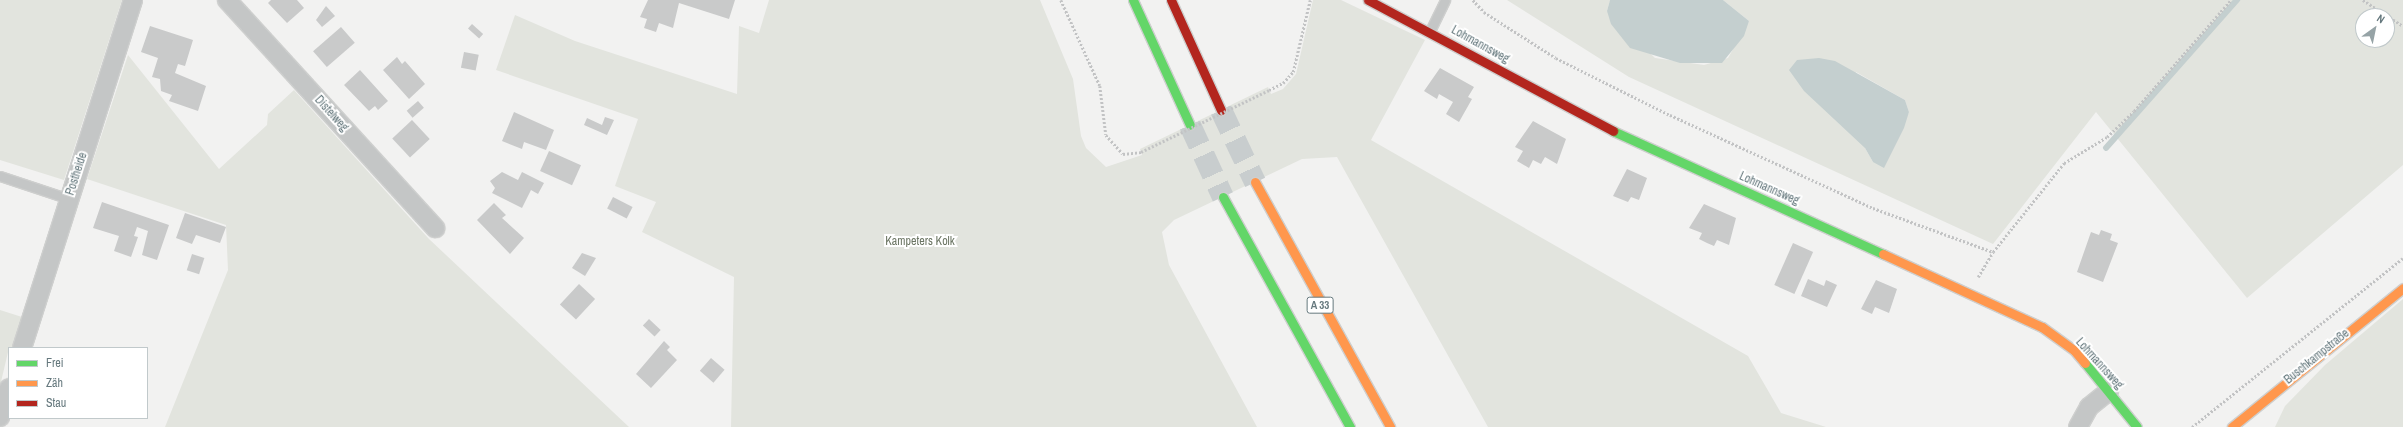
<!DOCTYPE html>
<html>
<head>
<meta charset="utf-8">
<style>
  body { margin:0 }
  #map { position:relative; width:2403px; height:427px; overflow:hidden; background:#f2f2f1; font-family:"Archivo Narrow",sans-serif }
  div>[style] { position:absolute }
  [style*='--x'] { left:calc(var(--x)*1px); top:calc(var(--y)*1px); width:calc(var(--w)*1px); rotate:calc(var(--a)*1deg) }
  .green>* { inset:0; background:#e2e4de }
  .water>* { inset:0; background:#c4cfcf }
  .stream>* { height:5.5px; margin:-2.75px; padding:0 2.75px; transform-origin:2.75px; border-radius:2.75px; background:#c4cfcf }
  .building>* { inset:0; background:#c9caca; transform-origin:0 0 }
  .highway-tunnel>* { height:22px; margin-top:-11px; transform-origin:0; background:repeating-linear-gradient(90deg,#c8cdce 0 22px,transparent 0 33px) }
  .path>* { height:2.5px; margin-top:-1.25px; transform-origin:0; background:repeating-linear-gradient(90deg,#c2c3c4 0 2px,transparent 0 4px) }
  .roads { filter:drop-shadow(1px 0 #cecfce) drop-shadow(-1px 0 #cecfce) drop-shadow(0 1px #cecfce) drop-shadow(0 -1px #cecfce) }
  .lane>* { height:9px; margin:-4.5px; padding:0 4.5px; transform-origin:4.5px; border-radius:4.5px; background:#c4c6c6 }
  .street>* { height:18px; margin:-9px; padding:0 9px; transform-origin:9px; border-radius:9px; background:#c4c6c6 }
  .fast>* { height:9px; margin:-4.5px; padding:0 4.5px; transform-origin:4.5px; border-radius:4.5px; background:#63d668 }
  .slow>* { height:9px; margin:-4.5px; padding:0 4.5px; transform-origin:4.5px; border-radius:4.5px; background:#ff974d }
  .jam>* { height:9px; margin:-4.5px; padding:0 4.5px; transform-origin:4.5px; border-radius:4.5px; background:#b3261e }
  .path-bridge>* { height:2.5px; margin-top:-1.25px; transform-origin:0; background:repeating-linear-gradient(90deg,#c2c3c4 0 2px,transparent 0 4px) }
  span { translate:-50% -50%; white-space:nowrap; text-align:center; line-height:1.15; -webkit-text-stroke:4px #fff; paint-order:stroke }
  .shield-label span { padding:1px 3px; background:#fff; border:1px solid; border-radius:3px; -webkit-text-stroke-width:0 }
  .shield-label { font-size:11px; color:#65787d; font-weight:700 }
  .street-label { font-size:12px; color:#65787d }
  .park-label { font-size:12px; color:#6b7563 }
  .legend { position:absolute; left:8px; top:347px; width:140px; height:72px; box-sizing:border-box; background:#fff; border:1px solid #c1c9cb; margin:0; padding:5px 7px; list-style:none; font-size:12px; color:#65787d }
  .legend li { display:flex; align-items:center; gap:8px; height:20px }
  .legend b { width:20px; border:1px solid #c1c9cb }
  .north { position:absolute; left:2355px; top:8px; width:40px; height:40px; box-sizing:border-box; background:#fff; border:1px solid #c1c9cb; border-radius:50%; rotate:33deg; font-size:11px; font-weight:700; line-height:16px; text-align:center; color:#65787d }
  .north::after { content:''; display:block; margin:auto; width:14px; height:18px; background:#96a3a6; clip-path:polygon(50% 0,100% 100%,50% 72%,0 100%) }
</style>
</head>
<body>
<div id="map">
  <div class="green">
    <div style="clip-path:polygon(0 0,122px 0,64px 180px,0 160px)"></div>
    <div style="clip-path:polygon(769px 0,1040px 0,1073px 79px,1081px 136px,1086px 148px,1106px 167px,1142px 155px,1140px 149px,1268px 87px,1271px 94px,1283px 89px,1296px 74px,1313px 0,1341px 0,1425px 40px,1371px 140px,1748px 356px,1781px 413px,1826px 427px,1488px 427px,1337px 157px,1302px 159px,1174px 220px,1162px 232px,1169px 265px,1257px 427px,731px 427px,734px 277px,642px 232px,656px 202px,615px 186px,638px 119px,496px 70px,515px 15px,575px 41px,737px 94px,739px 26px,759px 33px)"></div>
    <div style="clip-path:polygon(evenodd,1507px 0,1610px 0,1607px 11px,1655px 58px,1704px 65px,1728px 58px,1749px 21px,1723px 0,2403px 0,2403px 165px,2247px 298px,2096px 112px,1993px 244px,1629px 77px,1507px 0,2363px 16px,2387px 16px,2387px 40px,2363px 40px,2363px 16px,1507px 0,1856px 72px,1905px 100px,1909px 112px,1897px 140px,1873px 162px,1865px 148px,1856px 72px)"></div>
    <div style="clip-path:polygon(128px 55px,219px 169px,267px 125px,268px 114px,294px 90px,429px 239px,629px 427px,165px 427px,228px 270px,226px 225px,87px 179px)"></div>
    <div style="clip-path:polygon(2403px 299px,2403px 427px,2275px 427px,2285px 406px,2325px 365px)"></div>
    <div style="clip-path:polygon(0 310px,22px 317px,12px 348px,9px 348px,0 386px)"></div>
  </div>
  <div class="water">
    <div style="clip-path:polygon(1610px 0,1723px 0,1749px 21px,1744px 36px,1722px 63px,1680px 63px,1630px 48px,1611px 24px,1607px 11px)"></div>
    <div style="clip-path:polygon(1819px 58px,1835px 61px,1905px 100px,1909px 112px,1904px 128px,1884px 168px,1873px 162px,1865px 148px,1804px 91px,1789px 70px,1797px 60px)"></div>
  </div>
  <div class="stream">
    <div style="--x:2106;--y:148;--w:198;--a:-48.5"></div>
  </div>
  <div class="building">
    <div style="clip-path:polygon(271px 0,297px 0,304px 8px,287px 23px,268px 3px)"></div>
    <div style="clip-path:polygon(648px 0,735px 0,729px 19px,679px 3px,673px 28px,659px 23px,656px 32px,644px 28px,647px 19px,640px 17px)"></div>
    <div style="clip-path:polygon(326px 6px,335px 16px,322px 27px,316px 20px)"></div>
    <div style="left:472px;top:24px;width:15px;height:6px;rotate:42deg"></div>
    <div style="clip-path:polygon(150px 26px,193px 40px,185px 66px,178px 64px,175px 73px,206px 86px,198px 111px,169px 101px,172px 95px,161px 91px,160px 79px,152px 77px,158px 58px,141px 52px)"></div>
    <div style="left:341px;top:27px;width:21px;height:37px;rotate:49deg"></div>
    <div style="left:464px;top:52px;width:15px;height:16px;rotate:11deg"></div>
    <div style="clip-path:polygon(397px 57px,402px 64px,405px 61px,425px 84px,409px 99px,383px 70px)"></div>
    <div style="clip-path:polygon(1440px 68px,1474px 87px,1468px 97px,1472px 99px,1459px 122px,1446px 114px,1453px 102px,1439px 94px,1437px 99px,1424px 91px)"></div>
    <div style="clip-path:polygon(360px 70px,388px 101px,378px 110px,375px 106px,369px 111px,344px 85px)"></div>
    <div style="left:418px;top:101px;width:9px;height:15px;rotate:49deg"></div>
    <div style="clip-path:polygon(514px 112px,554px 130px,546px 150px,524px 142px,522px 149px,502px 141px)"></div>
    <div style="clip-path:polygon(605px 117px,614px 120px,607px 135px,584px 125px,587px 118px,602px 125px)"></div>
    <div style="left:412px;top:120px;width:26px;height:27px;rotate:47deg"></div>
    <div style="clip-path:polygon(1533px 121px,1566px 139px,1557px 164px,1545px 157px,1541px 164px,1533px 160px,1529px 168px,1517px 161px,1523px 151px,1515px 147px)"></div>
    <div style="left:549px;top:151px;width:35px;height:22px;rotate:24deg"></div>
    <div style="clip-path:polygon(1627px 169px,1647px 178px,1639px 200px,1631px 197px,1628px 202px,1613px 196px)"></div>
    <div style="clip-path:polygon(502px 172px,518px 180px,522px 172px,544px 183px,538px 194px,531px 190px,522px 208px,492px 193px,495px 188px,490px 181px)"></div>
    <div style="left:613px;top:197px;width:22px;height:13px;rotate:27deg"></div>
    <div style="clip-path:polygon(102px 202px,169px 225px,157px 260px,142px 255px,148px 231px,137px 227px,134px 236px,138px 237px,131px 257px,114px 251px,119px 236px,93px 228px)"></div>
    <div style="clip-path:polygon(494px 203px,506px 215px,502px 218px,524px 238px,510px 254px,477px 220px)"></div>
    <div style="clip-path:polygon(1704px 204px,1736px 218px,1729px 245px,1717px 240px,1714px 246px,1707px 243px,1699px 239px,1702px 233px,1689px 228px)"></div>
    <div style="clip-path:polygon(185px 213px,226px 227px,220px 243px,196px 235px,192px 244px,176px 238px)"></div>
    <div style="clip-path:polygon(2101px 230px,2112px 234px,2110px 240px,2118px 243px,2103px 282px,2077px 272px,2091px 232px,2099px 235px)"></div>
    <div style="left:1793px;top:243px;width:22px;height:46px;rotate:24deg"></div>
    <div style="clip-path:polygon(582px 253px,596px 258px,585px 276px,572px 268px)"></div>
    <div style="left:192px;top:254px;width:13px;height:17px;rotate:18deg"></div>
    <div style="clip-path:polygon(1808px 279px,1824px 286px,1826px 280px,1837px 285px,1827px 307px,1801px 296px)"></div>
    <div style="clip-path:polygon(1876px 280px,1897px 289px,1889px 313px,1875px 307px,1872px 314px,1861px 309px)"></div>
    <div style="left:579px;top:284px;width:22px;height:28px;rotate:43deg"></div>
    <div style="left:649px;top:319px;width:16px;height:9px;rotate:43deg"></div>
    <div style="clip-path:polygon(664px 341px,670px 347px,667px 350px,677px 360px,651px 388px,636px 374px)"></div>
    <div style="left:711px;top:358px;width:18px;height:17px;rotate:41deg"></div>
  </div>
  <div class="highway-tunnel">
    <div style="--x:1221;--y:110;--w:80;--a:64.7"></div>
    <div style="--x:1190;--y:125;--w:79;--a:65.4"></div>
  </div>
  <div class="path">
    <div style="--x:1061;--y:0;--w:94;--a:65.6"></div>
    <div style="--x:1100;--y:86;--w:49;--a:83"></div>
    <div style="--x:1106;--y:135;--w:25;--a:48"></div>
    <div style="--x:1123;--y:154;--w:18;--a:-6"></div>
    <div style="--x:1473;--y:0;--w:16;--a:47"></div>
    <div style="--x:1484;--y:12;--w:85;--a:32.6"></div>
    <div style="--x:1556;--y:58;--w:127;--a:26.6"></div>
    <div style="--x:1670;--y:115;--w:223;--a:24.6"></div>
    <div style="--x:1873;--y:208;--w:128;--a:20.1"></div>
    <div style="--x:1993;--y:252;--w:114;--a:-51.4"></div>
    <div style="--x:2064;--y:163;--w:50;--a:-31.2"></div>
    <div style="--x:2107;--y:137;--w:37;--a:-44"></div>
    <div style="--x:2134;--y:111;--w:147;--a:-48.9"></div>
    <div style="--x:2363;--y:0;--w:48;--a:33"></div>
    <div style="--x:1269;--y:90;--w:16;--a:-27"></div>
    <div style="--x:1283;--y:83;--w:15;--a:-48"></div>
    <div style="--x:1293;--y:72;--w:74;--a:-76.7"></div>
    <div style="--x:1978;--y:277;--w:29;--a:-59"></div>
    <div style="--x:2192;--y:427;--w:270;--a:-38.7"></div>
  </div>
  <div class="roads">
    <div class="lane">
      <div style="--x:1430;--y:31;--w:34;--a:-64"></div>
      <div style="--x:0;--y:176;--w:73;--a:18.4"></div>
    </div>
    <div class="street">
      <div style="--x:227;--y:0;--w:309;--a:47.6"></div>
      <div style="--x:22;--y:348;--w:365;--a:-72.3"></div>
      <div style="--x:0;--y:417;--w:30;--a:-73"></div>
      <div style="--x:2078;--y:427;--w:23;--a:-61"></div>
      <div style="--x:2089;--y:407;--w:26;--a:-39"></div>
    </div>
    <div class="fast">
      <div style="--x:1133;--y:0;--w:137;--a:65.5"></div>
      <div style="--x:1613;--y:131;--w:297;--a:24.5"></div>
      <div style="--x:1223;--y:197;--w:263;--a:61.1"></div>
      <div style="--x:2085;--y:363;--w:82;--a:50.9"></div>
    </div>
    <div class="slow">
      <div style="--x:1255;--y:182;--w:280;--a:61.1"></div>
      <div style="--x:1883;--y:254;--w:175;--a:24.7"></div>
      <div style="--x:2042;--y:327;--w:39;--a:36"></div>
      <div style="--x:2074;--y:350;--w:17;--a:50"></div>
      <div style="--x:2232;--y:427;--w:220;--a:-39.1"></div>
    </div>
    <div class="jam">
      <div style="--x:1171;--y:0;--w:121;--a:65.6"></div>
      <div style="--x:1368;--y:0;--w:278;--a:28.1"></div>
    </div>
  </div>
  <div class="path-bridge">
    <div style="--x:1141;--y:152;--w:142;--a:-25.8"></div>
  </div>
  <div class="shield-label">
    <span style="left:1320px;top:305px">A 33</span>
  </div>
  <div class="street-label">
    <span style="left:1480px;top:45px;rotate:29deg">Lohmannsweg</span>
    <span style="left:331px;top:114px;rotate:48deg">Distelweg</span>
    <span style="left:77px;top:174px;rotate:-72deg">Postheide</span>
    <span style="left:1769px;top:189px;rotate:24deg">Lohmannsweg</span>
    <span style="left:2317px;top:357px;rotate:-39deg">Buschkampstraße</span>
    <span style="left:2099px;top:364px;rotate:48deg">Lohmannsweg</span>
  </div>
  <div class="park-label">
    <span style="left:920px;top:242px">Kampeters Kolk</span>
  </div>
  <ul class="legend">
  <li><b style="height:5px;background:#63d668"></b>Frei</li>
  <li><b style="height:5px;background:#ff974d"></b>Zäh</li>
  <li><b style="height:5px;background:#b3261e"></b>Stau</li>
  </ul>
  <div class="north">N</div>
</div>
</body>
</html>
